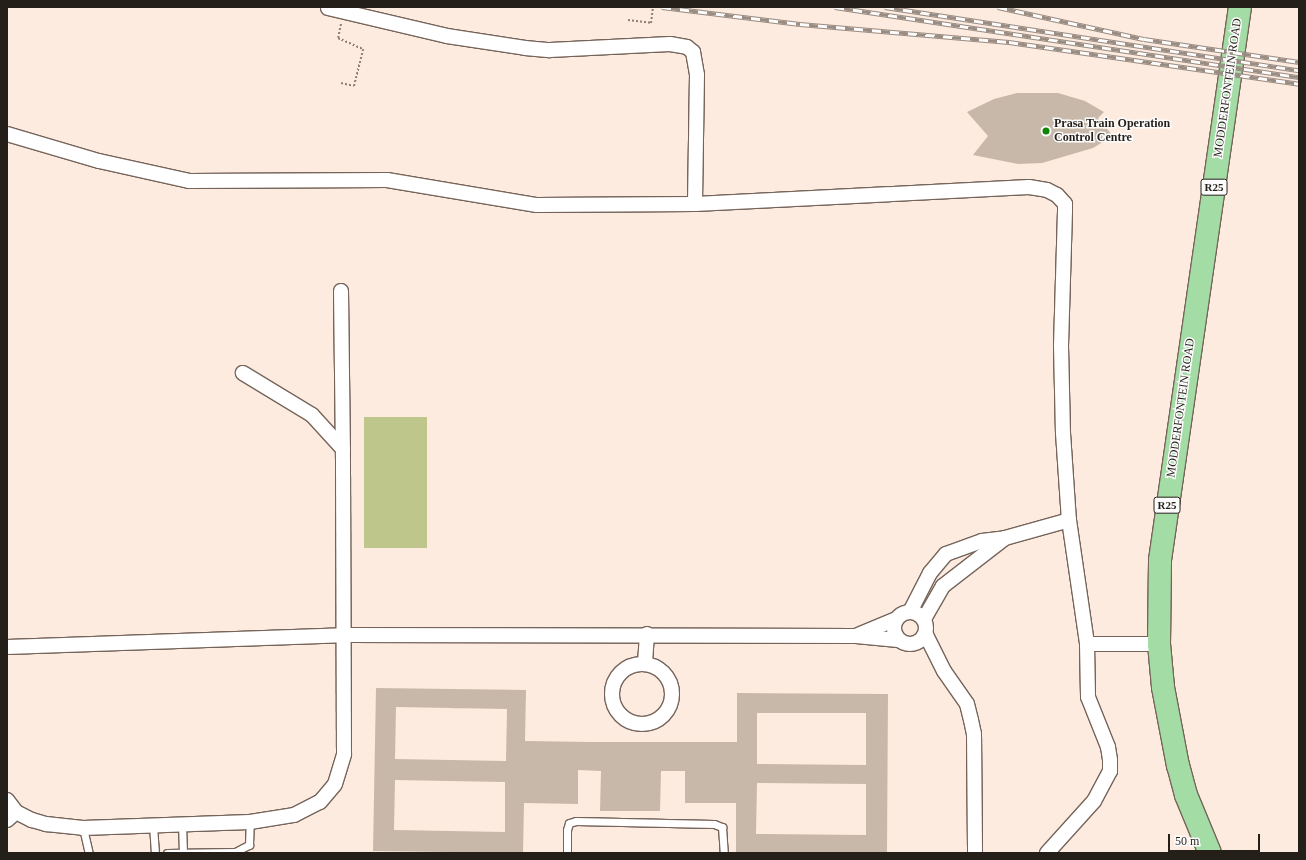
<!DOCTYPE html>
<html>
<head>
<meta charset="utf-8">
<style>
  body { margin:0 }
  #map { position:relative; width:1306px; height:860px; overflow:hidden; background:#feebdf; font-family:Georgia,serif }
  div>[style] { position:absolute }
  [style*='--x'] { left:calc(var(--x)*1px); top:calc(var(--y)*1px); width:calc(var(--w)*1px); rotate:calc(var(--a)*1deg) }
  .green>* { inset:0; background:#bec68c; transform-origin:0 0 }
  .building>* { inset:0; background:#c7b8a9 }
  .path>* { height:2px; margin-top:-1px; transform-origin:0; background:repeating-linear-gradient(90deg,#8b7f77 0 2px,transparent 0 4px) }
  .roads { filter:drop-shadow(1px 0 #75645a) drop-shadow(-1px 0 #75645a) drop-shadow(0 1px #75645a) drop-shadow(0 -1px #75645a) }
  .service>* { height:7px; margin:-3.5px; padding:0 3.5px; transform-origin:3.5px; border-radius:3.5px; background:#fff }
  .minor>* { height:14px; margin:-7px; padding:0 7px; transform-origin:7px; border-radius:7px; background:#fff }
  .minor>.ring { margin:-7px; padding:0; box-sizing:content-box; background:none; border:14px solid #fff; border-radius:50% }
  .primary>* { height:22px; margin:-11px; padding:0 11px; transform-origin:11px; border-radius:11px; background:#a3dca4 }
  .rail>* { height:4.5px; margin-top:-2.25px; transform-origin:0; background:repeating-linear-gradient(90deg,#fcfcfc 0 9px,#998c83 0 18px); box-sizing:border-box; border-block:1px solid #998c83 }
  .dots>* { width:11px; height:11px; translate:-50% -50%; box-sizing:border-box; border:2px solid #fcfcfc; border-radius:50% }
  span { translate:-50% -50%; white-space:nowrap; text-align:center; line-height:1.15; -webkit-text-stroke:3px #fcfcfc; paint-order:stroke }
  .shield-label span { padding:1px 3px; background:#fcfcfc; border:1px solid; border-radius:3px; -webkit-text-stroke-width:0 }
  .shield-label { font-size:11px; color:#251f1a; font-weight:700 }
  .street-label { font-size:12px; color:#251f1a }
  .poi-label { font-size:12px; color:#251f1a; font-weight:700 }
  .left { translate:0 -50%; text-align:left }
  .frame { position:absolute; inset:0; border:8px solid #251f1a; pointer-events:none }
  .scale { position:absolute; left:1168px; top:834px; width:92px; height:18px; box-sizing:border-box; border:2px solid #251f1a; border-top:0; padding-left:5px; font-size:12px; line-height:14px; white-space:nowrap; color:#251f1a; -webkit-text-stroke:3px #fcfcfc; paint-order:stroke }
</style>
</head>
<body>
<div id="map">
  <div class="green">
    <div style="left:364px;top:417px;width:63px;height:131px"></div>
  </div>
  <div class="building">
    <div style="clip-path:polygon(1017px 93px,1058px 93px,1085px 101px,1104px 112px,1098px 118px,1113px 136px,1093px 148px,1042px 163px,1018px 164px,973px 155px,988px 136px,967px 112px,994px 99px)"></div>
    <div style="clip-path:polygon(evenodd,376px 688px,526px 690px,525px 741px,591px 742px,737px 742px,737px 693px,888px 694px,887px 853px,736px 853px,736px 803px,685px 803px,685px 771px,661px 771px,660px 811px,600px 811px,601px 771px,578px 770px,578px 804px,524px 803px,523px 853px,373px 851px,376px 688px,396px 707px,507px 709px,506px 761px,395px 759px,396px 707px,376px 688px,757px 713px,866px 713px,866px 765px,757px 764px,757px 713px,376px 688px,395px 780px,505px 782px,505px 832px,394px 830px,395px 780px,376px 688px,757px 783px,866px 784px,866px 835px,756px 834px,757px 783px)"></div>
  </div>
  <div class="path">
    <div style="--x:628;--y:20;--w:23;--a:7"></div>
    <div style="--x:651;--y:23;--w:16;--a:-83"></div>
    <div style="--x:341;--y:24;--w:14;--a:102"></div>
    <div style="--x:338;--y:38;--w:27;--a:24"></div>
    <div style="--x:341;--y:83;--w:13;--a:13"></div>
    <div style="--x:354;--y:86;--w:38;--a:-76"></div>
  </div>
  <div class="roads">
    <div class="service">
      <div style="--x:182;--y:824;--w:28;--a:88"></div>
      <div style="--x:153;--y:825;--w:28;--a:86"></div>
      <div style="--x:83;--y:828;--w:26;--a:77"></div>
      <div style="--x:167;--y:853;--w:68;--a:-0.8"></div>
      <div style="--x:235;--y:852;--w:16;--a:-27"></div>
      <div style="--x:249;--y:845;--w:23;--a:-88"></div>
      <div style="--x:567;--y:853;--w:23;--a:-90"></div>
      <div style="--x:567;--y:830;--w:7;--a:-74"></div>
      <div style="--x:569;--y:823;--w:7;--a:-16"></div>
      <div style="--x:576;--y:821;--w:138;--a:1.2"></div>
      <div style="--x:714;--y:824;--w:9;--a:21"></div>
      <div style="--x:722;--y:827;--w:26;--a:86"></div>
    </div>
    <div class="minor">
      <div style="--x:328;--y:8;--w:122;--a:13.2"></div>
      <div style="--x:447;--y:36;--w:79;--a:8.7"></div>
      <div style="--x:525;--y:48;--w:25;--a:5"></div>
      <div style="--x:550;--y:50;--w:120;--a:-2.9"></div>
      <div style="--x:670;--y:44;--w:17;--a:10"></div>
      <div style="--x:687;--y:47;--w:8;--a:40"></div>
      <div style="--x:693;--y:52;--w:23;--a:80"></div>
      <div style="--x:697;--y:75;--w:129;--a:90.9"></div>
      <div style="--x:7;--y:134;--w:96;--a:16.4"></div>
      <div style="--x:99;--y:161;--w:92;--a:12.5"></div>
      <div style="--x:189;--y:181;--w:198;--a:-0.3"></div>
      <div style="--x:387;--y:180;--w:152;--a:9.5"></div>
      <div style="--x:537;--y:205;--w:158;--a:-0.4"></div>
      <div style="--x:695;--y:204;--w:334;--a:-2.9"></div>
      <div style="--x:1029;--y:187;--w:18;--a:9"></div>
      <div style="--x:1047;--y:190;--w:11;--a:27"></div>
      <div style="--x:1057;--y:195;--w:12;--a:48"></div>
      <div style="--x:1065;--y:204;--w:7;--a:90"></div>
      <div style="--x:1065;--y:211;--w:135;--a:91.7"></div>
      <div style="--x:1061;--y:346;--w:87;--a:88.7"></div>
      <div style="--x:1063;--y:433;--w:87;--a:86.1"></div>
      <div style="--x:1069;--y:520;--w:125;--a:81.7"></div>
      <div style="--x:1087;--y:644;--w:53;--a:88.9"></div>
      <div style="--x:1088;--y:697;--w:54;--a:68.2"></div>
      <div style="--x:1108;--y:747;--w:13;--a:81"></div>
      <div style="--x:1110;--y:760;--w:11;--a:90"></div>
      <div style="--x:1110;--y:771;--w:34;--a:118"></div>
      <div style="--x:1094;--y:801;--w:70;--a:132.1"></div>
      <div style="--x:341;--y:291;--w:158;--a:89.3"></div>
      <div class="ring" style="left:894px;top:612px;width:18px;height:18px"></div>
      <div style="--x:910;--y:612;--w:44;--a:-62.9"></div>
      <div style="--x:930;--y:573;--w:25;--a:-50"></div>
      <div style="--x:946;--y:554;--w:38;--a:-20"></div>
      <div style="--x:982;--y:541;--w:23;--a:-7"></div>
      <div style="--x:1005;--y:538;--w:66;--a:-15.7"></div>
      <div style="--x:924;--y:619;--w:38;--a:-60"></div>
      <div style="--x:943;--y:586;--w:78;--a:-37.7"></div>
      <div style="--x:858;--y:635;--w:41;--a:-22.8"></div>
      <div style="--x:926;--y:635;--w:40;--a:63.4"></div>
      <div style="--x:944;--y:671;--w:40;--a:55.1"></div>
      <div style="--x:967;--y:704;--w:16;--a:76"></div>
      <div style="--x:971;--y:720;--w:14;--a:78"></div>
      <div style="--x:974;--y:734;--w:119;--a:89.5"></div>
      <div style="--x:1087;--y:644;--w:72;--a:0"></div>
      <div style="--x:7;--y:647;--w:336;--a:-2"></div>
      <div style="--x:343;--y:635;--w:513;--a:0.11"></div>
      <div style="--x:856;--y:636;--w:42;--a:5.4"></div>
      <div style="--x:645;--y:663;--w:29;--a:-86"></div>
      <div class="ring" style="left:612px;top:664px;width:46px;height:46px"></div>
      <div style="--x:7;--y:800;--w:15;--a:53"></div>
      <div style="--x:16;--y:812;--w:18;--a:27"></div>
      <div style="--x:32;--y:820;--w:15;--a:16"></div>
      <div style="--x:46;--y:824;--w:37;--a:6"></div>
      <div style="--x:83;--y:828;--w:167;--a:-2.1"></div>
      <div style="--x:250;--y:822;--w:45;--a:-9"></div>
      <div style="--x:294;--y:815;--w:29;--a:-27"></div>
      <div style="--x:320;--y:802;--w:23;--a:-50"></div>
      <div style="--x:335;--y:784;--w:31;--a:-73"></div>
      <div style="--x:344;--y:754;--w:305;--a:-90.2"></div>
      <div style="--x:343;--y:449;--w:46;--a:-132.4"></div>
      <div style="--x:312;--y:415;--w:81;--a:-148.7"></div>
      <div style="--x:7;--y:820;--w:12;--a:-42"></div>
    </div>
    <div class="primary">
      <div style="--x:1210;--y:853;--w:63;--a:-112.5"></div>
      <div style="--x:1186;--y:795;--w:30;--a:-105"></div>
      <div style="--x:1178;--y:766;--w:80;--a:-100.8"></div>
      <div style="--x:1163;--y:687;--w:43;--a:-95.3"></div>
      <div style="--x:1159;--y:644;--w:84;--a:-89.3"></div>
      <div style="--x:1160;--y:560;--w:559;--a:-81.77"></div>
    </div>
  </div>
  <div class="rail">
    <div style="--x:662;--y:7;--w:139;--a:7"></div>
    <div style="--x:800;--y:24;--w:210;--a:4.9"></div>
    <div style="--x:1009;--y:42;--w:293;--a:8.2"></div>
    <div style="--x:835;--y:7;--w:469;--a:8.6"></div>
    <div style="--x:885;--y:7;--w:419;--a:8.7"></div>
    <div style="--x:998;--y:7;--w:149;--a:12.4"></div>
    <div style="--x:1144;--y:39;--w:157;--a:8.4"></div>
  </div>
  <div class="dots">
    <div style="left:1046px;top:131px;background:#0c8603"></div>
  </div>
  <div class="shield-label">
    <span style="left:1214px;top:187px">R25</span>
    <span style="left:1167px;top:505px">R25</span>
  </div>
  <div class="street-label">
    <span style="left:1228px;top:88px;rotate:-82deg">MODDERFONTEIN ROAD</span>
    <span style="left:1181px;top:408px;rotate:-82deg">MODDERFONTEIN ROAD</span>
  </div>
  <div class="poi-label">
    <span class="left" style="left:1054px;top:131px">Prasa Train Operation<br>Control Centre</span>
  </div>
  <div class="frame"></div>
  <div class="scale">50 m</div>
</div>
</body>
</html>
